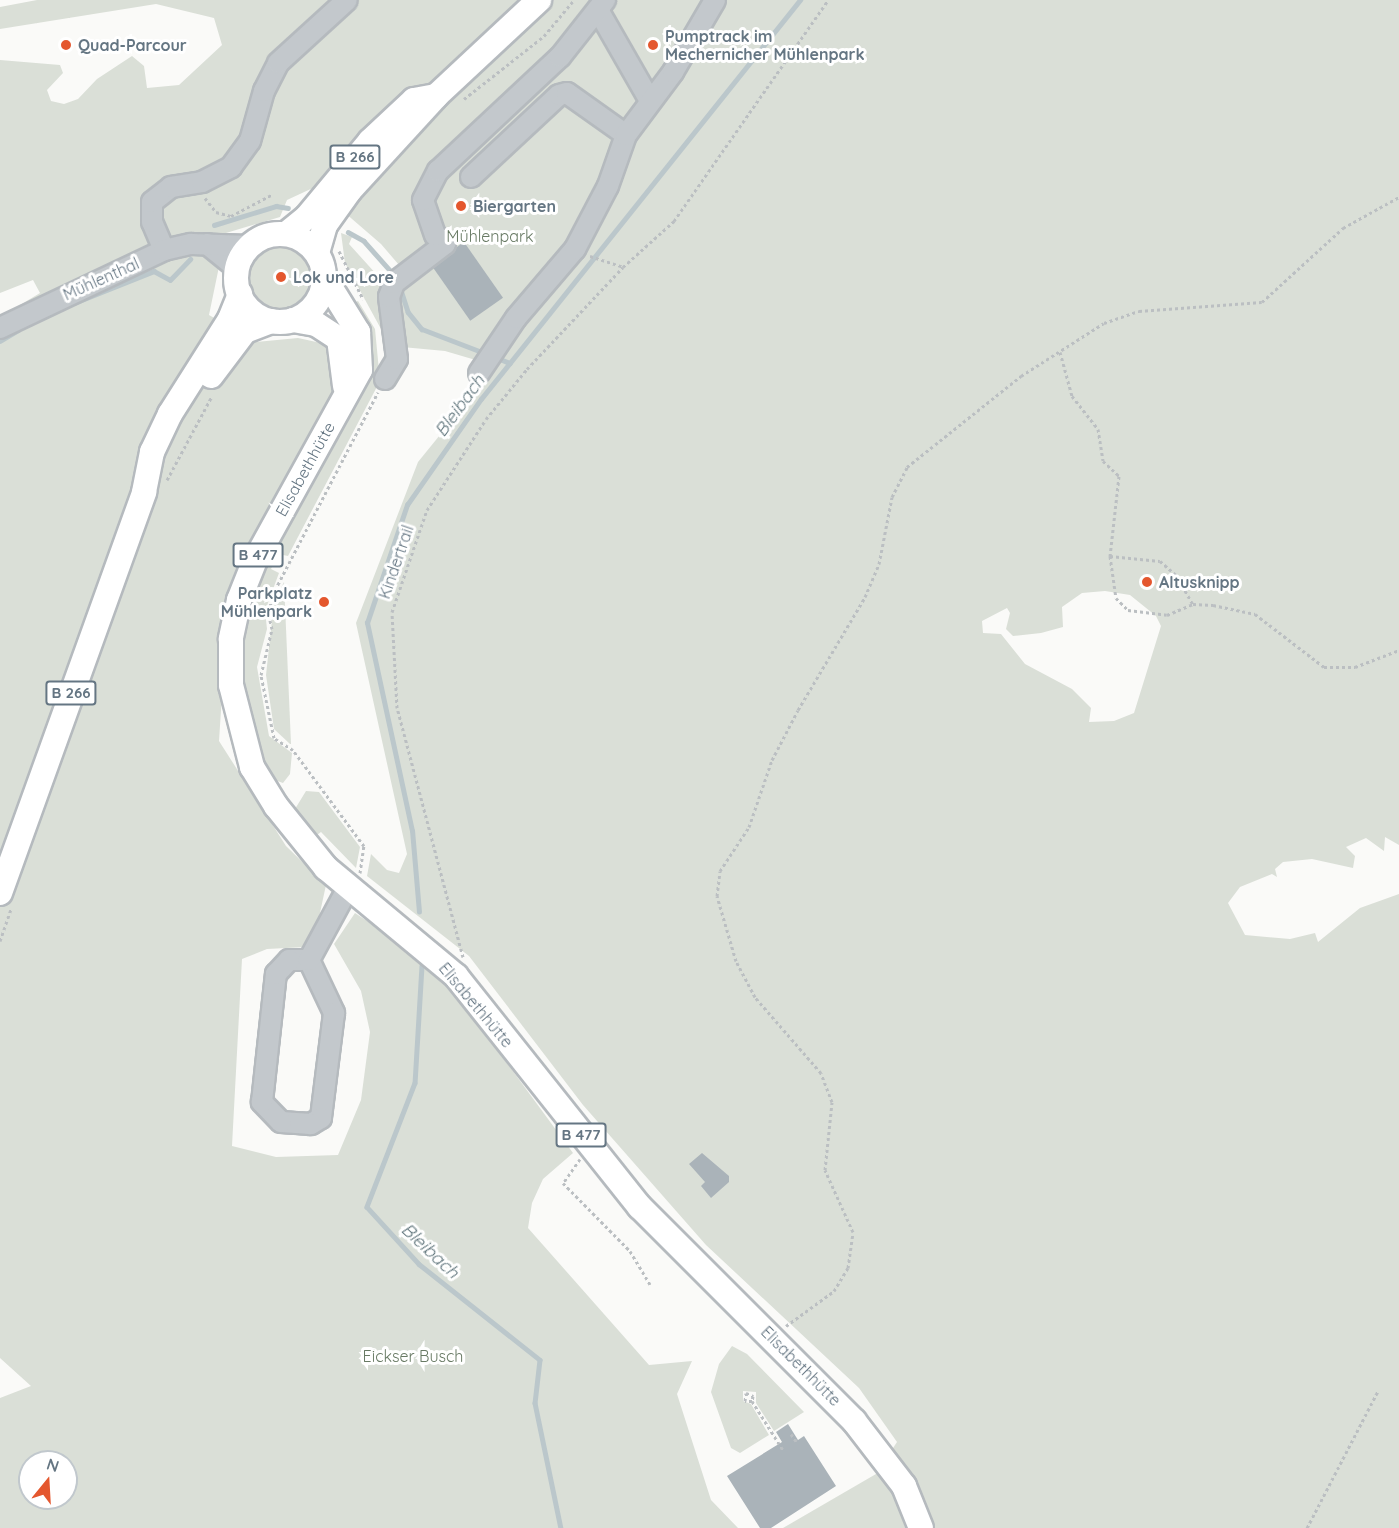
<!DOCTYPE html>
<html>
<head>
<meta charset="utf-8">
<style>
  body { margin:0 }
  #map { position:relative; width:1399px; height:1528px; overflow:hidden; background:#fafaf8; font-family:Quicksand,sans-serif }
  div>[style] { position:absolute }
  [style*='--x'] { left:calc(var(--x)*1px); top:calc(var(--y)*1px); width:calc(var(--w)*1px); rotate:calc(var(--a)*1deg) }
  .green>* { inset:0; background:#dadfd7 }
  .round { border-radius:50% }
  .stream>* { height:4.5px; margin:-2.25px; padding:0 2.25px; transform-origin:2.25px; border-radius:2.25px; background:#bbc7cb }
  .building>* { inset:0; background:#aab3b9; transform-origin:0 0 }
  .path>* { height:3px; margin-top:-1.5px; transform-origin:0; background:repeating-linear-gradient(90deg,#bbbfc2 0 3px,transparent 0 6px) }
  .roads { filter:drop-shadow(2px 0 #b5babe) drop-shadow(-2px 0 #b5babe) drop-shadow(0 2px #b5babe) drop-shadow(0 -2px #b5babe) }
  .minor>* { height:20px; margin:-10px; padding:0 10px; transform-origin:10px; border-radius:10px; background:#c3c8cc }
  .major>* { height:24px; margin:-12px; padding:0 12px; transform-origin:12px; border-radius:12px; background:#fff }
  .major>.ring { margin:-12px; padding:0; box-sizing:content-box; background:none; border:24px solid #fff; border-radius:50% }
  .dots>* { width:16px; height:16px; translate:-50% -50%; box-sizing:border-box; border:3px solid #fff; border-radius:50% }
  span { translate:-50% -50%; white-space:nowrap; text-align:center; line-height:1.15; -webkit-text-stroke:6px #fff; paint-order:stroke }
  .shield-label span { padding:2px 4px; background:#fff; border:2px solid; border-radius:4px; -webkit-text-stroke-width:0 }
  .shield-label { font-size:15px; color:#657683; font-weight:700 }
  .poi-label { font-size:16px; color:#657683; font-weight:700 }
  .left { translate:0 -50%; text-align:left }
  .right { translate:-100% -50%; text-align:right }
  .park-label { font-size:16px; color:#687a64 }
  .street-label { font-size:16px; color:#657683 }
  .water-label { font-size:18px; color:#60757c; font-style:italic }
  .north { position:absolute; left:18px; top:1450px; width:60px; height:60px; box-sizing:border-box; background:#fff; border:2px solid #c1c8cd; border-radius:50%; rotate:18deg; font-size:16px; font-weight:700; line-height:24px; text-align:center; color:#657683 }
  .north::after { content:''; display:block; margin:auto; width:21px; height:27px; background:#e4572e; clip-path:polygon(50% 0,100% 100%,50% 72%,0 100%) }
</style>
</head>
<body>
<div id="map">
  <div class="green">
    <div style="clip-path:polygon(evenodd,37px 0,1399px 0,1399px 845px,1385px 837px,1384px 851px,1366px 838px,1346px 847px,1355px 856px,1353px 868px,1312px 859px,1283px 862px,1275px 869px,1277px 877px,1272px 874px,1240px 887px,1228px 903px,1245px 935px,1290px 939px,1315px 933px,1318px 942px,1360px 908px,1399px 894px,1399px 1528px,783px 1528px,876px 1474px,897px 1442px,859px 1388px,706px 1245px,583px 1105px,469px 956px,367px 876px,371px 854px,387px 870px,399px 873px,407px 854px,356px 623px,418px 462px,496px 366px,445px 351px,402px 347px,397px 288px,411px 279px,381px 244px,315px 187px,287px 200px,280px 217px,226px 233px,209px 315px,256px 342px,298px 338px,321px 343px,325px 338px,337px 375px,328px 407px,229px 588px,219px 741px,286px 846px,326px 885px,315px 936px,306px 947px,267px 949px,242px 959px,232px 1146px,276px 1157px,338px 1155px,361px 1100px,370px 1032px,361px 991px,334px 944px,355px 913px,411px 950px,446px 980px,573px 1153px,543px 1179px,532px 1203px,528px 1228px,649px 1365px,692px 1361px,677px 1394px,711px 1500px,738px 1528px,0 1528px,0 1398px,31px 1386px,0 1358px,0 317px,40px 293px,33px 280px,0 293px,0 60px,60px 65px,63px 73px,47px 90px,51px 101px,64px 104px,78px 99px,97px 79px,132px 56px,144px 66px,147px 88px,179px 85px,222px 45px,214px 18px,156px 4px,0 29px,0 7px,37px 0,1105px 591px,1130px 595px,1156px 616px,1161px 626px,1134px 713px,1114px 721px,1089px 722px,1091px 708px,1072px 689px,1025px 664px,1001px 634px,983px 633px,982px 621px,1007px 608px,1010px 613px,1006px 629px,1013px 636px,1041px 633px,1063px 627px,1062px 607px,1082px 593px,1105px 591px,37px 0,30px 1462px,66px 1462px,66px 1498px,30px 1498px,30px 1462px)"></div>
    <div style="clip-path:polygon(341px 233px,352px 237px,349px 244px,387px 286px,394px 359px,387px 370px,381px 329px,345px 263px)"></div>
    <div class="round" style="left:249px;top:245px;width:64px;height:64px"></div>
    <div style="clip-path:polygon(358px 301px,375px 329px,380px 381px,288px 556px,278px 554px,271px 569px,279px 573px,265px 611px,267px 629px,257px 667px,269px 736px,292px 753px,290px 774px,283px 783px,272px 779px,260px 754px,242px 684px,243px 624px,252px 592px,271px 553px,362px 386px,352px 304px)"></div>
    <div style="clip-path:polygon(284px 582px,291px 744px,290px 744px,274px 729px,266px 675px,274px 602px)"></div>
    <div style="clip-path:polygon(306px 791px,319px 792px,360px 847px,356px 868px,321px 832px,314px 837px,298px 817px,295px 809px)"></div>
    <div style="clip-path:polygon(732px 1346px,747px 1354px,804px 1412px,774px 1431px,756px 1403px,756px 1392px,743px 1391px,743px 1401px,751px 1404px,769px 1435px,740px 1453px,731px 1448px,711px 1392px,719px 1364px)"></div>
  </div>
  <div class="stream">
    <div style="--x:214;--y:225;--w:65;--a:-17"></div>
    <div style="--x:276;--y:206;--w:12;--a:9"></div>
    <div style="--x:348;--y:232;--w:18;--a:29"></div>
    <div style="--x:364;--y:241;--w:48;--a:48.4"></div>
    <div style="--x:400;--y:287;--w:26;--a:72"></div>
    <div style="--x:408;--y:312;--w:22;--a:51"></div>
    <div style="--x:422;--y:329;--w:70;--a:21"></div>
    <div style="--x:74;--y:303;--w:86;--a:-21.8"></div>
    <div style="--x:154;--y:271;--w:18;--a:29"></div>
    <div style="--x:170;--y:280;--w:29;--a:-46"></div>
    <div style="--x:0;--y:341;--w:21;--a:-31"></div>
    <div style="--x:495;--y:357;--w:16;--a:22"></div>
    <div style="--x:419;--y:912;--w:81;--a:-94.9"></div>
    <div style="--x:412;--y:831;--w:213;--a:-102.2"></div>
    <div style="--x:367;--y:623;--w:125;--a:-71.3"></div>
    <div style="--x:407;--y:505;--w:129;--a:-55.1"></div>
    <div style="--x:481;--y:399;--w:511;--a:-51.36"></div>
    <div style="--x:422;--y:966;--w:117;--a:93.4"></div>
    <div style="--x:415;--y:1083;--w:133;--a:111.2"></div>
    <div style="--x:367;--y:1207;--w:77;--a:47.6"></div>
    <div style="--x:419;--y:1264;--w:154;--a:38.4"></div>
    <div style="--x:540;--y:1360;--w:43;--a:96.6"></div>
    <div style="--x:535;--y:1403;--w:128;--a:78.3"></div>
  </div>
  <div class="building">
    <div style="left:464px;top:242px;width:68px;height:40px;rotate:55deg"></div>
    <div style="clip-path:polygon(702px 1153px,729px 1176px,729px 1182px,711px 1198px,701px 1186px,705px 1182px,689px 1164px)"></div>
    <div style="clip-path:polygon(788px 1424px,798px 1440px,804px 1436px,836px 1486px,771px 1528px,760px 1528px,727px 1476px,782px 1442px,776px 1432px)"></div>
  </div>
  <div class="path">
    <div style="--x:464;--y:99;--w:102;--a:-38.2"></div>
    <div style="--x:544;--y:36;--w:47;--a:-50.2"></div>
    <div style="--x:205;--y:198;--w:18;--a:52"></div>
    <div style="--x:216;--y:212;--w:16;--a:15"></div>
    <div style="--x:231;--y:216;--w:47;--a:-27.6"></div>
    <div style="--x:339;--y:251;--w:54;--a:63.4"></div>
    <div style="--x:590;--y:256;--w:35;--a:18"></div>
    <div style="--x:1060;--y:352;--w:46;--a:74.7"></div>
    <div style="--x:1072;--y:396;--w:42;--a:51.8"></div>
    <div style="--x:1098;--y:429;--w:32;--a:81"></div>
    <div style="--x:1103;--y:461;--w:22;--a:43"></div>
    <div style="--x:1119;--y:476;--w:81;--a:96.4"></div>
    <div style="--x:1110;--y:556;--w:42;--a:81.9"></div>
    <div style="--x:1116;--y:598;--w:17;--a:45"></div>
    <div style="--x:1128;--y:610;--w:39;--a:7"></div>
    <div style="--x:1167;--y:615;--w:28;--a:-23"></div>
    <div style="--x:1193;--y:604;--w:20;--a:3"></div>
    <div style="--x:1213;--y:605;--w:43;--a:12.1"></div>
    <div style="--x:1255;--y:614;--w:87;--a:37.5"></div>
    <div style="--x:1324;--y:667;--w:31;--a:0"></div>
    <div style="--x:1355;--y:667;--w:47;--a:-21.1"></div>
    <div style="--x:167;--y:480;--w:95;--a:-61.8"></div>
    <div style="--x:1110;--y:556;--w:50;--a:5.7"></div>
    <div style="--x:1160;--y:561;--w:21;--a:41"></div>
    <div style="--x:1176;--y:575;--w:34;--a:60"></div>
    <div style="--x:360;--y:873;--w:27;--a:-82"></div>
    <div style="--x:364;--y:846;--w:119;--a:-126.5"></div>
    <div style="--x:293;--y:750;--w:22;--a:-148"></div>
    <div style="--x:274;--y:738;--w:64;--a:-101.7"></div>
    <div style="--x:261;--y:675;--w:47;--a:-76.6"></div>
    <div style="--x:272;--y:629;--w:17;--a:-103"></div>
    <div style="--x:268;--y:612;--w:23;--a:-72"></div>
    <div style="--x:275;--y:590;--w:223;--a:-62.5"></div>
    <div style="--x:0;--y:941;--w:34;--a:-71"></div>
    <div style="--x:463;--y:957;--w:258;--a:-104.8"></div>
    <div style="--x:397;--y:708;--w:96;--a:-93"></div>
    <div style="--x:392;--y:612;--w:108;--a:-71.1"></div>
    <div style="--x:427;--y:510;--w:108;--a:-57"></div>
    <div style="--x:486;--y:419;--w:65;--a:-50.6"></div>
    <div style="--x:527;--y:369;--w:140;--a:-46.7"></div>
    <div style="--x:623;--y:267;--w:69;--a:-42"></div>
    <div style="--x:674;--y:221;--w:269;--a:-55.1"></div>
    <div style="--x:580;--y:1159;--w:29;--a:125"></div>
    <div style="--x:563;--y:1183;--w:95;--a:45.4"></div>
    <div style="--x:630;--y:1251;--w:39;--a:59"></div>
    <div style="--x:786;--y:1326;--w:59;--a:-36.1"></div>
    <div style="--x:834;--y:1291;--w:27;--a:-59"></div>
    <div style="--x:848;--y:1268;--w:36;--a:-82"></div>
    <div style="--x:853;--y:1232;--w:68;--a:-114.3"></div>
    <div style="--x:825;--y:1170;--w:68;--a:-84.1"></div>
    <div style="--x:832;--y:1102;--w:31;--a:-111"></div>
    <div style="--x:821;--y:1073;--w:101;--a:-131"></div>
    <div style="--x:755;--y:997;--w:41;--a:-117.8"></div>
    <div style="--x:736;--y:961;--w:68;--a:-106.3"></div>
    <div style="--x:717;--y:896;--w:25;--a:-83"></div>
    <div style="--x:720;--y:871;--w:53;--a:-56.6"></div>
    <div style="--x:749;--y:827;--w:71;--a:-71.1"></div>
    <div style="--x:772;--y:760;--w:56;--a:-62.5"></div>
    <div style="--x:798;--y:710;--w:131;--a:-59.3"></div>
    <div style="--x:865;--y:597;--w:36;--a:-67"></div>
    <div style="--x:879;--y:564;--w:68;--a:-79"></div>
    <div style="--x:892;--y:497;--w:34;--a:-63"></div>
    <div style="--x:907;--y:467;--w:146;--a:-38.6"></div>
    <div style="--x:1021;--y:376;--w:98;--a:-32.6"></div>
    <div style="--x:1104;--y:323;--w:37;--a:-19"></div>
    <div style="--x:1139;--y:311;--w:123;--a:-4.2"></div>
    <div style="--x:1262;--y:302;--w:110;--a:-42.4"></div>
    <div style="--x:1343;--y:228;--w:64;--a:-29"></div>
    <div style="--x:752;--y:1401;--w:7;--a:180"></div>
    <div style="--x:745;--y:1401;--w:8;--a:-83"></div>
    <div style="--x:746;--y:1393;--w:8;--a:23"></div>
    <div style="--x:753;--y:1396;--w:5;--a:101"></div>
    <div style="--x:752;--y:1401;--w:58;--a:57.7"></div>
    <div style="--x:791;--y:1434;--w:9;--a:54"></div>
    <div style="--x:1307;--y:1528;--w:154;--a:-62.6"></div>
  </div>
  <div class="roads">
    <div class="minor">
      <div style="--x:598;--y:10;--w:103;--a:60.2"></div>
      <div style="--x:471;--y:177;--w:120;--a:-43"></div>
      <div style="--x:559;--y:95;--w:8;--a:-14"></div>
      <div style="--x:567;--y:93;--w:72;--a:35.4"></div>
      <div style="--x:207;--y:244;--w:38;--a:39"></div>
      <div style="--x:164;--y:250;--w:30;--a:-113"></div>
      <div style="--x:152;--y:222;--w:20;--a:-90"></div>
      <div style="--x:152;--y:202;--w:24;--a:-38"></div>
      <div style="--x:171;--y:187;--w:31;--a:-9"></div>
      <div style="--x:202;--y:182;--w:33;--a:-27"></div>
      <div style="--x:231;--y:167;--w:32;--a:-54"></div>
      <div style="--x:250;--y:141;--w:52;--a:-74.4"></div>
      <div style="--x:264;--y:91;--w:31;--a:-63"></div>
      <div style="--x:278;--y:63;--w:93;--a:-42.4"></div>
      <div style="--x:0;--y:328;--w:182;--a:-25.4"></div>
      <div style="--x:164;--y:250;--w:28;--a:-13"></div>
      <div style="--x:191;--y:244;--w:59;--a:1.9"></div>
      <div style="--x:479;--y:373;--w:66;--a:-56.1"></div>
      <div style="--x:516;--y:318;--w:91;--a:-49.5"></div>
      <div style="--x:575;--y:249;--w:71;--a:-62.4"></div>
      <div style="--x:608;--y:186;--w:54;--a:-70.6"></div>
      <div style="--x:626;--y:135;--w:79;--a:-53.3"></div>
      <div style="--x:673;--y:72;--w:83;--a:-59.7"></div>
      <div style="--x:385;--y:379;--w:23;--a:-59"></div>
      <div style="--x:397;--y:359;--w:63;--a:-97.4"></div>
      <div style="--x:389;--y:297;--w:15;--a:-70"></div>
      <div style="--x:394;--y:283;--w:64;--a:-37.4"></div>
      <div style="--x:445;--y:244;--w:13;--a:-138"></div>
      <div style="--x:435;--y:235;--w:37;--a:-109"></div>
      <div style="--x:423;--y:200;--w:33;--a:-63"></div>
      <div style="--x:438;--y:171;--w:167;--a:-43.1"></div>
      <div style="--x:560;--y:57;--w:73;--a:-51.7"></div>
      <div style="--x:289;--y:960;--w:20;--a:0"></div>
      <div style="--x:309;--y:960;--w:59;--a:64.7"></div>
      <div style="--x:334;--y:1013;--w:106;--a:97.1"></div>
      <div style="--x:321;--y:1118;--w:12;--a:149"></div>
      <div style="--x:311;--y:1124;--w:30;--a:-176"></div>
      <div style="--x:281;--y:1122;--w:28;--a:-134"></div>
      <div style="--x:262;--y:1102;--w:129;--a:-83.8"></div>
      <div style="--x:276;--y:974;--w:19;--a:-47"></div>
      <div style="--x:309;--y:960;--w:82;--a:-61.6"></div>
    </div>
    <div class="major">
      <div style="--x:286;--y:234;--w:27;--a:-39"></div>
      <div style="--x:307;--y:217;--w:99;--a:-50.3"></div>
      <div style="--x:370;--y:141;--w:60;--a:-43"></div>
      <div style="--x:414;--y:100;--w:22;--a:-10"></div>
      <div class="ring" style="left:236px;top:234px;width:64px;height:64px"></div>
      <div style="--x:317;--y:253;--w:29;--a:-74"></div>
      <div style="--x:325;--y:225;--w:43;--a:-54.5"></div>
      <div style="--x:350;--y:190;--w:127;--a:-47.5"></div>
      <div style="--x:436;--y:96;--w:141;--a:-43"></div>
      <div style="--x:324;--y:277;--w:65;--a:58.3"></div>
      <div style="--x:358;--y:332;--w:38;--a:87"></div>
      <div style="--x:360;--y:370;--w:217;--a:118.9"></div>
      <div style="--x:255;--y:560;--w:43;--a:111.8"></div>
      <div style="--x:239;--y:600;--w:40;--a:102"></div>
      <div style="--x:231;--y:639;--w:46;--a:90"></div>
      <div style="--x:231;--y:685;--w:85;--a:75.6"></div>
      <div style="--x:252;--y:767;--w:46;--a:58.4"></div>
      <div style="--x:276;--y:806;--w:80;--a:51.1"></div>
      <div style="--x:326;--y:868;--w:169;--a:39.7"></div>
      <div style="--x:456;--y:976;--w:295;--a:51.5"></div>
      <div style="--x:640;--y:1207;--w:303;--a:45"></div>
      <div style="--x:854;--y:1421;--w:82;--a:52.4"></div>
      <div style="--x:904;--y:1486;--w:45;--a:68"></div>
      <div style="--x:293;--y:320;--w:23;--a:10"></div>
      <div style="--x:316;--y:324;--w:27;--a:33"></div>
      <div style="--x:339;--y:339;--w:47;--a:82.7"></div>
      <div style="--x:211;--y:376;--w:56;--a:-52.9"></div>
      <div style="--x:245;--y:331;--w:28;--a:-21"></div>
      <div style="--x:0;--y:893;--w:426;--a:-70.2"></div>
      <div style="--x:144;--y:492;--w:41;--a:-78.7"></div>
      <div style="--x:152;--y:452;--w:42;--a:-64.7"></div>
      <div style="--x:170;--y:414;--w:112;--a:-57.7"></div>
      <div style="--x:230;--y:319;--w:27;--a:-68"></div>
    </div>
  </div>
  <div class="dots">
    <div style="left:66px;top:45px;background:#e4572e"></div>
    <div style="left:653px;top:45px;background:#e4572e"></div>
    <div style="left:461px;top:206px;background:#e4572e"></div>
    <div style="left:281px;top:277px;background:#e4572e"></div>
    <div style="left:1147px;top:582px;background:#e4572e"></div>
    <div style="left:324px;top:602px;background:#e4572e"></div>
  </div>
  <div class="shield-label">
    <span style="left:355px;top:157px">B 266</span>
    <span style="left:258px;top:555px">B 477</span>
    <span style="left:71px;top:693px">B 266</span>
    <span style="left:581px;top:1135px">B 477</span>
  </div>
  <div class="poi-label">
    <span class="left" style="left:665px;top:45px">Pumptrack im<br>Mechernicher Mühlenpark</span>
    <span class="left" style="left:78px;top:45px">Quad-Parcour</span>
    <span class="left" style="left:473px;top:206px">Biergarten</span>
    <span class="left" style="left:293px;top:277px">Lok und Lore</span>
    <span class="left" style="left:1159px;top:582px">Altusknipp</span>
    <span class="right" style="left:312px;top:602px">Parkplatz<br>Mühlenpark</span>
  </div>
  <div class="park-label">
    <span style="left:490px;top:236px">Mühlenpark</span>
    <span style="left:413px;top:1356px">Eickser Busch</span>
  </div>
  <div class="street-label">
    <span style="left:101px;top:279px;rotate:-24deg">Mühlenthal</span>
    <span style="left:305px;top:469px;rotate:-61deg">Elisabethhütte</span>
    <span style="left:396px;top:562px;rotate:-71deg">Kindertrail</span>
    <span style="left:476px;top:1005px;rotate:50deg">Elisabethhütte</span>
    <span style="left:801px;top:1366px;rotate:45deg">Elisabethhütte</span>
  </div>
  <div class="water-label">
    <span style="left:460px;top:406px;rotate:-54deg">Bleibach</span>
    <span style="left:430px;top:1251px;rotate:43deg">Bleibach</span>
  </div>
  <div class="north">N</div>
</div>
</body>
</html>
